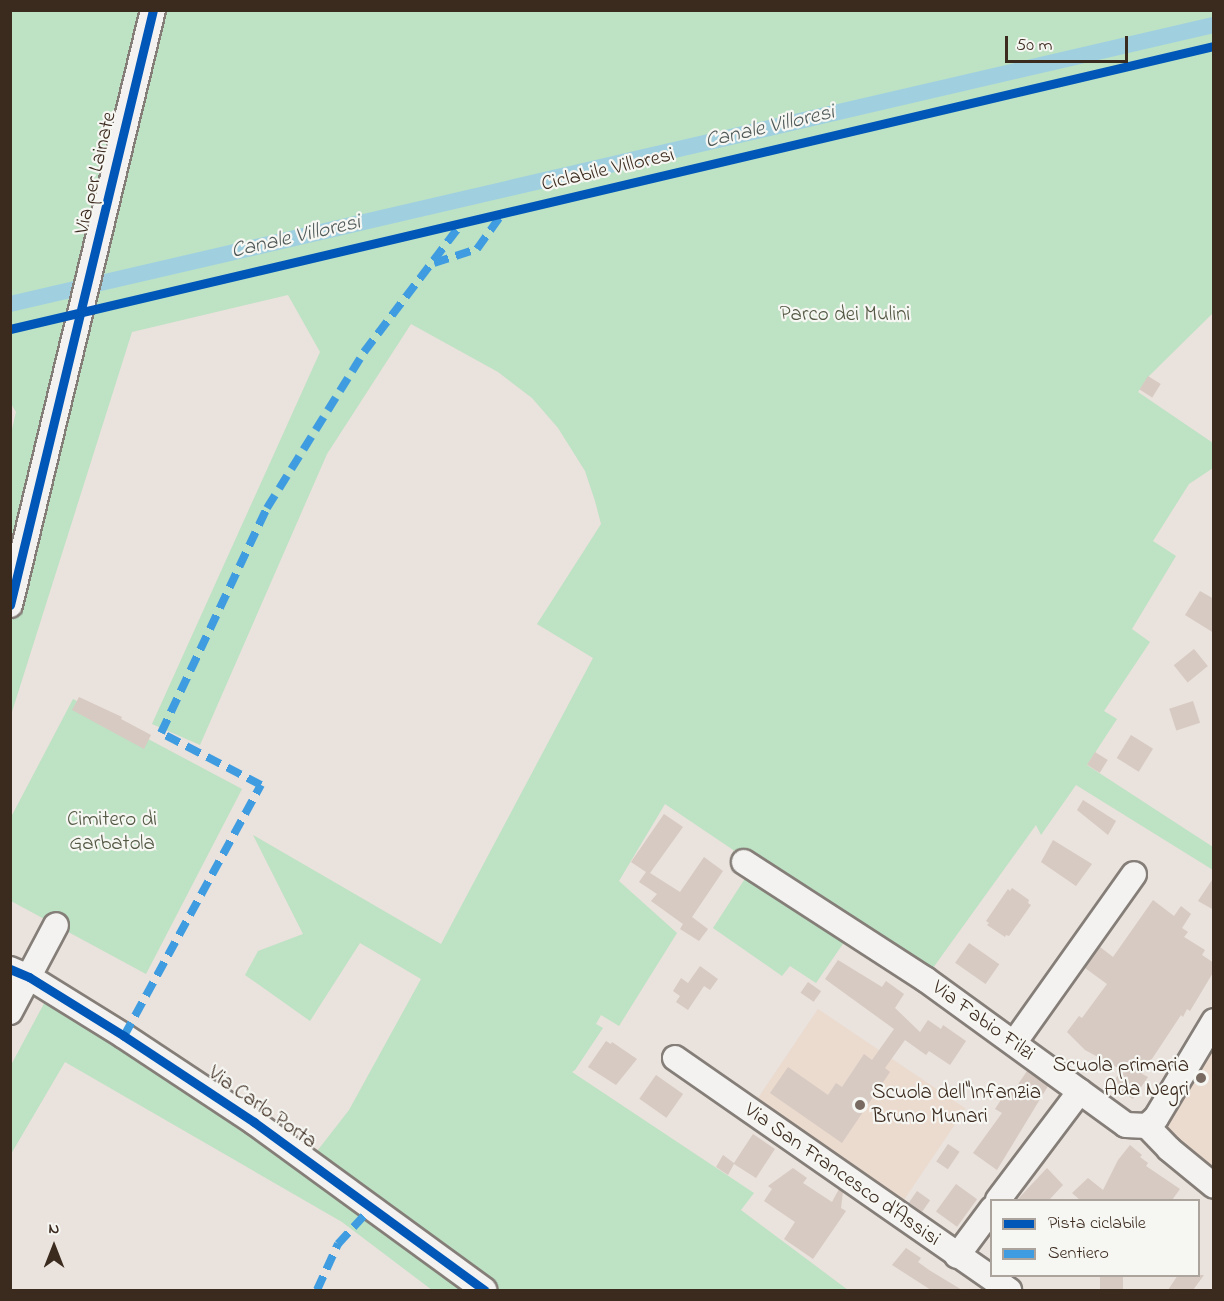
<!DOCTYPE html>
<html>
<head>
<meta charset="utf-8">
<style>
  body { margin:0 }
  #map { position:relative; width:1224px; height:1301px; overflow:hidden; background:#eae2dc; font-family:"Indie Flower",sans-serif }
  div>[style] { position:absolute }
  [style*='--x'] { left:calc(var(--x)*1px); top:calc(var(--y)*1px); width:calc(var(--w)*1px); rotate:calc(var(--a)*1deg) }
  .built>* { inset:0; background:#ebdace; transform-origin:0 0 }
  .green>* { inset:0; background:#bde2c4 }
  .canal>* { height:16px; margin:-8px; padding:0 8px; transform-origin:8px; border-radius:8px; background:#a0d0e0 }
  .building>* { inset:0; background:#d7cac2; transform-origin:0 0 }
  .roads { filter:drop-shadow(2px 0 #857e78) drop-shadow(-2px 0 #857e78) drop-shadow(0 2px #857e78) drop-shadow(0 -2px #857e78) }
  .minor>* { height:24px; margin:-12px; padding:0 12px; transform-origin:12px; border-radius:12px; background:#f3f2f0 }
  .quiet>* { height:8px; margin-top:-4px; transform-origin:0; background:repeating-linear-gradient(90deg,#3f9ce0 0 15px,transparent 0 23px) }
  .cycleway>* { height:9px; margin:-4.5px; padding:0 4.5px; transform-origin:4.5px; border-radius:4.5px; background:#0057b8 }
  .dots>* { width:16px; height:16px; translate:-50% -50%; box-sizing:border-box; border:3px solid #f6f6f2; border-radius:50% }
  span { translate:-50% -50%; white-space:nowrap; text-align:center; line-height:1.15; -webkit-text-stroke:4.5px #f6f6f2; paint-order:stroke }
  .street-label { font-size:21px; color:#3b2a1e }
  .park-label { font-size:21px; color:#525843 }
  .poi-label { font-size:21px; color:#3b2a1e }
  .right { translate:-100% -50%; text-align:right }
  .left { translate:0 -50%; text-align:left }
  .water-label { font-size:22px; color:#505a59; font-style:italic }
  .frame { position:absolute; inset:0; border:12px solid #3b2a1e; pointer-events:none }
  .legend { position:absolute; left:990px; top:1199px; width:210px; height:78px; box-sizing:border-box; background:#f6f6f2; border:2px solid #aba49d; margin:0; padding:8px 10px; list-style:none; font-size:18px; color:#3b2a1e }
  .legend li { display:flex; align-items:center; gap:12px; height:30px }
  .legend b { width:30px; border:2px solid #aba49d }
  .north { position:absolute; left:24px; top:1217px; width:60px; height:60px; -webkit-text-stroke:4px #f6f6f2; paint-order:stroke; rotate:0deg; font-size:16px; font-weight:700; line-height:24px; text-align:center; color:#3b2a1e }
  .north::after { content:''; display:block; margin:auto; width:21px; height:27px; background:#3b2a1e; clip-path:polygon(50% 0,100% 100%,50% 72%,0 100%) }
  .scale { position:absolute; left:1005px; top:36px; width:123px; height:27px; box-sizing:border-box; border:3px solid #3b2a1e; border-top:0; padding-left:8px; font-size:18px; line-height:21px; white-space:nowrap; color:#3b2a1e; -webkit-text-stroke:4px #f6f6f2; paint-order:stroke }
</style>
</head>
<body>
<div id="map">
  <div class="built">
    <div style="left:818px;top:1009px;width:178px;height:111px;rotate:34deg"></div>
    <div style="clip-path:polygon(1213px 1037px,1213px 1178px,1166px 1140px,1164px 1118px)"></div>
  </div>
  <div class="green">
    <div style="clip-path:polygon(11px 11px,1213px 11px,1213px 313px,1149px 376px,1138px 392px,1213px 443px,1213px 468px,1189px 484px,1153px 541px,1176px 556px,1132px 629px,1150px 642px,1104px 711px,1117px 719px,1087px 765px,1213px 847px,1213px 870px,1076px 785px,1041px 835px,1036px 825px,925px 979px,665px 804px,619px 881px,677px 933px,619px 1026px,601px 1015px,596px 1024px,603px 1028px,575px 1070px,572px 1072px,754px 1193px,741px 1210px,848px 1290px,498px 1290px,314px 1155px,349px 1110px,421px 979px,360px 943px,310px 1021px,245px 975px,258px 951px,303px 934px,253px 835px,441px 944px,593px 658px,537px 624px,601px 524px,595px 501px,585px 471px,558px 428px,532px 398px,498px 372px,411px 324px,327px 454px,200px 745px,152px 724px,320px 352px,288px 295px,132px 332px,11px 715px,10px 438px,16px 412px,10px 402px)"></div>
    <div style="clip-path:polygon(73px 699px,242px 789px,146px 974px,11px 901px,10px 819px)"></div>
    <div style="clip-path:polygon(748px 874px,847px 938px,816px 983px,790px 966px,782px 976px,713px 928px)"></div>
    <div style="clip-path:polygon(47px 998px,285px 1153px,466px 1290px,432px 1290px,342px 1222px,65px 1062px,11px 1154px,11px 1065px)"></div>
  </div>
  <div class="canal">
    <div style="--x:10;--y:304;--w:1236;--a:-13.05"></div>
  </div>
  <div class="building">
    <div style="left:1148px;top:376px;width:15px;height:16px;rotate:32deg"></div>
    <div style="clip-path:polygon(1200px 591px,1214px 599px,1214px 633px,1185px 615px)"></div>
    <div style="left:1194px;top:649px;width:22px;height:26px;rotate:51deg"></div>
    <div style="clip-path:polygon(79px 697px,122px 717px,121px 719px,151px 735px,144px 749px,72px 710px)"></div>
    <div style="left:1193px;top:701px;width:23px;height:25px;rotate:72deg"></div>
    <div style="left:1131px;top:735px;width:26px;height:27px;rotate:32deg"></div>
    <div style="left:1095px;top:752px;width:15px;height:15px;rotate:32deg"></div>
    <div style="clip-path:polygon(1083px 800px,1116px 821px,1108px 835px,1077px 810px)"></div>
    <div style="clip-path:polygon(664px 814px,683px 827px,650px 873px,680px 892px,704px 857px,723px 871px,692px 917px,708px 929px,699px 941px,680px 929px,683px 924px,651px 901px,657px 894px,639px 882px,646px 872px,631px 862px)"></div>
    <div style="clip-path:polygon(1053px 840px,1092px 864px,1076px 886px,1041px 862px)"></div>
    <div style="clip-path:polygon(1214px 877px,1214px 910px,1198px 901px)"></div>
    <div style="clip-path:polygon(1012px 888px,1029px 900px,1028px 903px,1031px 905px,1009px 936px,1006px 935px,1005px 937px,987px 925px,989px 923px,986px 921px,1008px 889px,1010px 891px)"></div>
    <div style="clip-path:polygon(1153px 900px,1174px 916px,1181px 906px,1191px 914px,1182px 928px,1188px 932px,1184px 937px,1205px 950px,1202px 955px,1214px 963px,1214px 971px,1190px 1011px,1187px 1009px,1183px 1017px,1181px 1015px,1142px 1074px,1148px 1077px,1133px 1099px,1111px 1085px,1122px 1070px,1085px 1050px,1067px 1032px,1079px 1016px,1082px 1018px,1107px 984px,1085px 968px,1100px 947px,1113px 957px)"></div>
    <div style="left:969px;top:943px;width:37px;height:24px;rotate:35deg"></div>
    <div style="clip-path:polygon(838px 960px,882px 987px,886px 981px,904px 994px,895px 1008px,920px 1032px,928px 1020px,941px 1029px,943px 1025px,966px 1041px,950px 1065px,929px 1051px,926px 1055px,905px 1040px,885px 1068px,890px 1072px,842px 1143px,770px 1093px,788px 1067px,828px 1095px,836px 1083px,842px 1087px,864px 1054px,872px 1060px,894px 1029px,825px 979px)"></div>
    <div style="clip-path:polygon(700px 966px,718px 979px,710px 990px,704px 986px,688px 1010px,676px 1002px,680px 996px,673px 991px,681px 978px,688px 983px)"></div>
    <div style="left:808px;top:982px;width:16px;height:13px;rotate:35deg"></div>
    <div style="clip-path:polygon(606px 1041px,611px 1044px,612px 1042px,637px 1059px,616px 1085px,588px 1067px)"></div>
    <div style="clip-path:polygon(1027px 1071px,1048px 1086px,997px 1170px,973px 1153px,1002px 1113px,995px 1109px,1008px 1089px,1013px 1092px)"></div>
    <div style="left:656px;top:1075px;width:33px;height:29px;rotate:35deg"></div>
    <div style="clip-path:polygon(753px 1134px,775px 1149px,756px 1178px,734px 1164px,728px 1175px,716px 1167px,723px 1155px,734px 1163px)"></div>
    <div style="left:948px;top:1144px;width:14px;height:21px;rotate:34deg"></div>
    <div style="clip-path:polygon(1130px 1145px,1142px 1155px,1140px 1157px,1148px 1163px,1146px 1166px,1180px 1189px,1172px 1200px,1080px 1200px,1072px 1193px,1088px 1178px,1103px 1190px,1118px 1160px)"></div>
    <div style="clip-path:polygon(793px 1168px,807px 1178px,803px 1183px,832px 1202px,839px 1189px,843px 1192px,841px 1208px,846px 1211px,813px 1259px,784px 1239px,795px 1222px,764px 1201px,772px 1189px,768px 1186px)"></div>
    <div style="clip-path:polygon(1047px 1168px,1063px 1185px,1049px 1200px,1017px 1200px)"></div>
    <div style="left:956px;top:1184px;width:26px;height:34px;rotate:36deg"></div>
    <div style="left:917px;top:1191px;width:16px;height:14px;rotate:35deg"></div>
    <div style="clip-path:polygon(906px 1248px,921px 1258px,918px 1262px,929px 1270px,962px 1290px,931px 1290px,892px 1265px)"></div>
    <div style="left:1100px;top:1275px;width:23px;height:15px"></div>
    <div style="clip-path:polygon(1178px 1275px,1204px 1275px,1193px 1290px,1168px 1290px)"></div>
  </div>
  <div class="roads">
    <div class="minor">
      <div style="--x:10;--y:605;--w:612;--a:-76.49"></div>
      <div style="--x:744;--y:862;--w:216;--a:32.9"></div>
      <div style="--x:925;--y:979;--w:248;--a:36"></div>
      <div style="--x:1126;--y:1125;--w:21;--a:3"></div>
      <div style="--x:10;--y:969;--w:21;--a:23"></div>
      <div style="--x:29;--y:977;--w:112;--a:31.8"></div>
      <div style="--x:124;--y:1036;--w:156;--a:33.5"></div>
      <div style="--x:254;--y:1122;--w:285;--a:36.1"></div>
      <div style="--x:10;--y:1012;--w:98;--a:-62.1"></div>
      <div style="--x:1014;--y:1043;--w:207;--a:-54.6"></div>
      <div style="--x:675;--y:1058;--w:407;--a:34.8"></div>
      <div style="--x:1147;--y:1126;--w:12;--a:-42"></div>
      <div style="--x:1156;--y:1118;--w:113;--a:-59.1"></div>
      <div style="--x:1147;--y:1126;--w:32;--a:46"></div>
      <div style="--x:1169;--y:1149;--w:58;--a:39.4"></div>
      <div style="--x:998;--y:1200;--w:136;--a:-53"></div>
      <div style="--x:957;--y:1256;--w:59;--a:-53.3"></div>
    </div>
  </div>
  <div class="quiet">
    <div style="--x:434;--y:263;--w:45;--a:-18"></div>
    <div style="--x:477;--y:249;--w:43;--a:-54.5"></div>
    <div style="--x:124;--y:1036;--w:286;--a:-61.4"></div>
    <div style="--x:261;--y:785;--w:113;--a:-152.5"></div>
    <div style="--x:161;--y:733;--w:249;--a:-64.8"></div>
    <div style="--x:267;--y:508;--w:184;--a:-58.1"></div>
    <div style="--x:364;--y:352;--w:162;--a:-52.8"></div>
    <div style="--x:317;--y:1290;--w:51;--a:-65.5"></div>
    <div style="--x:338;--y:1244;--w:49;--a:-47.5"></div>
  </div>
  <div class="cycleway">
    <div style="--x:10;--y:329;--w:1237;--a:-13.23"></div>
    <div style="--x:10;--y:605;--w:612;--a:-76.49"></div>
    <div style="--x:10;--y:969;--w:21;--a:23"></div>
    <div style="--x:29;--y:977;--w:112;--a:31.8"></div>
    <div style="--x:124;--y:1036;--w:156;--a:33.5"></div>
    <div style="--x:254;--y:1122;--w:285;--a:36.1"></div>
  </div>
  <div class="dots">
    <div style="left:1201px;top:1078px;background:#786a60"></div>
    <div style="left:860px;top:1105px;background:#786a60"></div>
  </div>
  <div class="street-label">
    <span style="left:608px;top:170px;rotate:-13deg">Ciclabile Villoresi</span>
    <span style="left:96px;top:173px;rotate:-77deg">Via per Lainate</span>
    <span style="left:983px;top:1021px;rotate:36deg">Via Fabio Filzi</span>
    <span style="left:262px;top:1108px;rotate:35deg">Via Carlo Porta</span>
    <span style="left:842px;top:1175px;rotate:35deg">Via San Francesco d'Assisi</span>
  </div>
  <div class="park-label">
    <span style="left:845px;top:315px">Parco dei Mulini</span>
    <span style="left:112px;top:832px">Cimitero di<br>Garbatola</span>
  </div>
  <div class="poi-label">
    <span class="right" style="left:1189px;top:1078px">Scuola primaria<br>Ada Negri</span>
    <span class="left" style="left:872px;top:1105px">Scuola dell"Infanzia<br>Bruno Munari</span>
  </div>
  <div class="water-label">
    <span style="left:770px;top:128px;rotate:-13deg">Canale Villoresi</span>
    <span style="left:296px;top:238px;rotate:-13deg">Canale Villoresi</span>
  </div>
  <div class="frame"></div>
  <ul class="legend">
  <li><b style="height:8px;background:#0057b8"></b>Pista ciclabile</li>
  <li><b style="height:8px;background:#3f9ce0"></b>Sentiero</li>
  </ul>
  <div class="north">N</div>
  <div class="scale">50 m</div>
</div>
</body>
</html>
